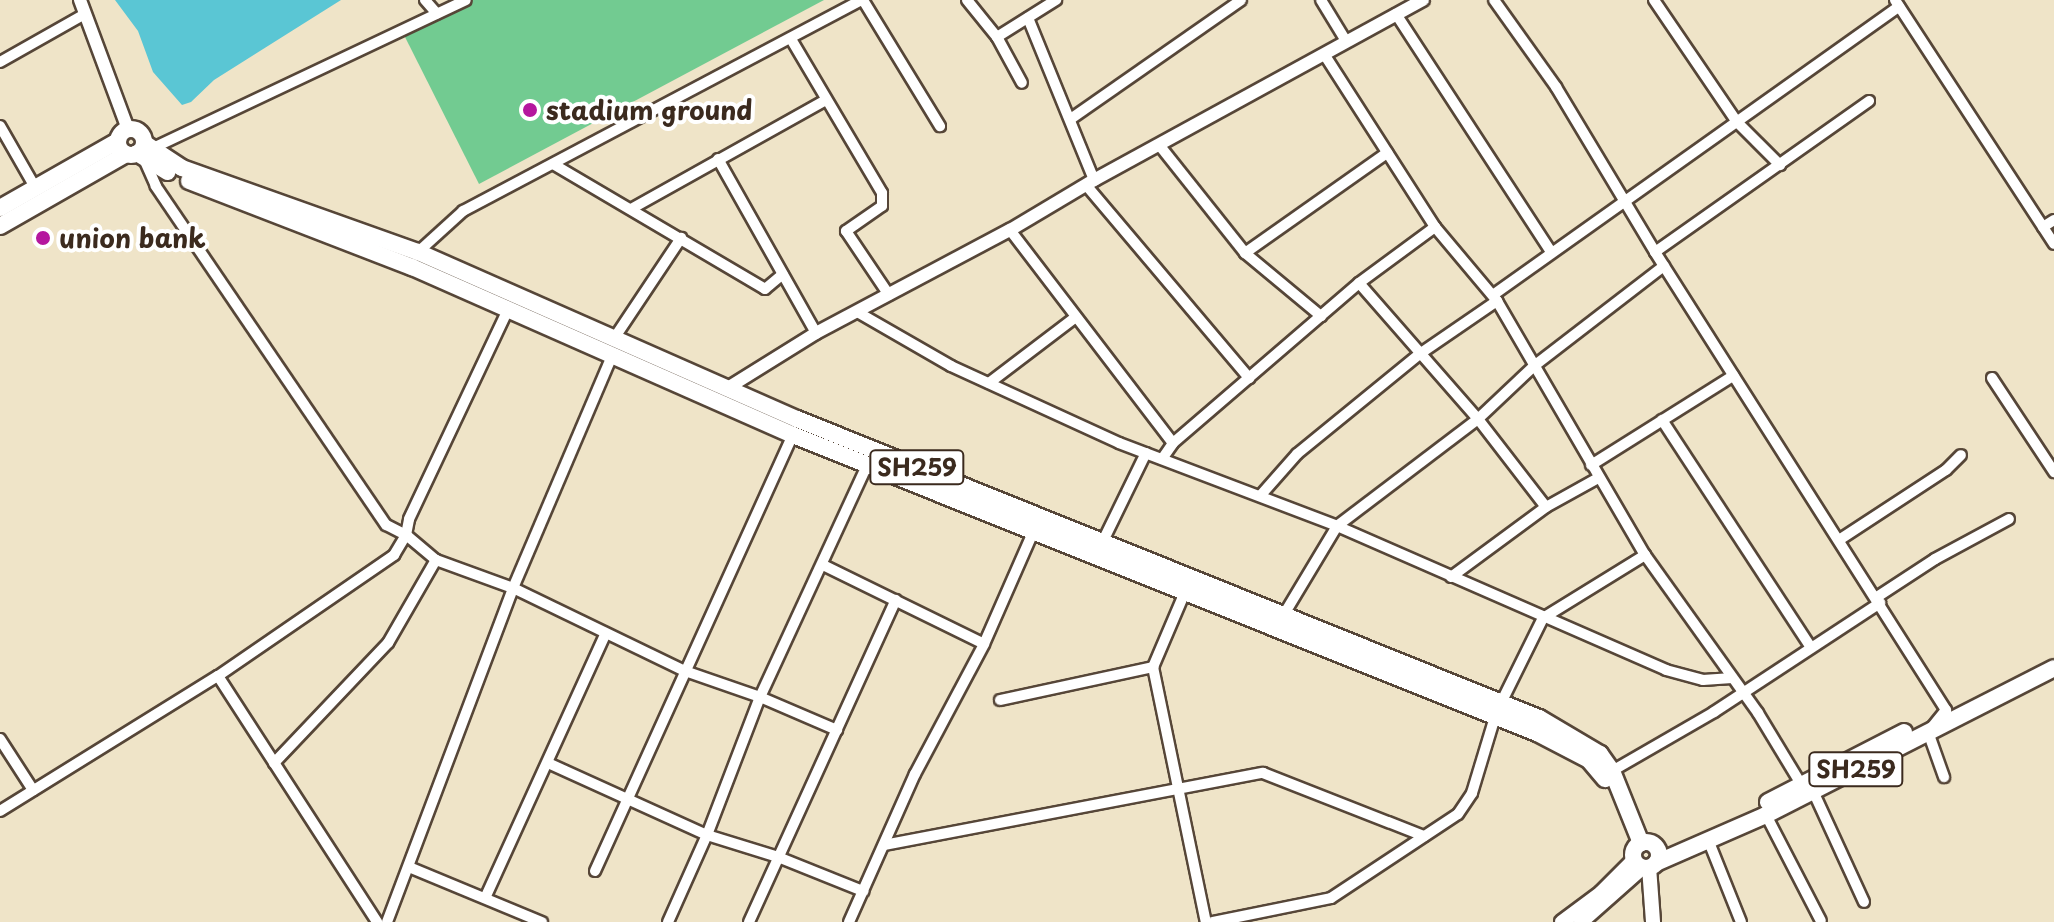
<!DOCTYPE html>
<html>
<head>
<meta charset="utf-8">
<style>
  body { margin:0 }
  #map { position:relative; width:2054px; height:922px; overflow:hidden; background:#efe4c8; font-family:"Playpen Sans",sans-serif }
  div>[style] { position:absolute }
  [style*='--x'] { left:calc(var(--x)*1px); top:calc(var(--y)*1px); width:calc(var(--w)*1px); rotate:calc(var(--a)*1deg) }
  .green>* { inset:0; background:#72cb91 }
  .water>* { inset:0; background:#5ac6d4 }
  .roads { filter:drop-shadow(2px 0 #564638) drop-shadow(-2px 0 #564638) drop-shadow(0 2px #564638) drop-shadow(0 -2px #564638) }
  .minor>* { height:10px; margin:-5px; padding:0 5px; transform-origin:5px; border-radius:5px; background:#fff }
  .tertiary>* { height:12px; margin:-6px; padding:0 6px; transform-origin:6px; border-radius:6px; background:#fff }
  .secondary>* { height:14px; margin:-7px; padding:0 7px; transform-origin:7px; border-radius:7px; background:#fff }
  .primary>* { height:16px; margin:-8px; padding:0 8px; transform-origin:8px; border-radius:8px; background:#fff }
  .primary>.ring { margin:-8px; padding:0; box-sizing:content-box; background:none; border:16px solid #fff; border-radius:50% }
  .dots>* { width:22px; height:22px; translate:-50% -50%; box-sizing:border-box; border:4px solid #fff; border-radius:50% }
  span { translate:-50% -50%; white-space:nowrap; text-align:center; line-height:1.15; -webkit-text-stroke:8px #fff; paint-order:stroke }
  .shield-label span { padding:2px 6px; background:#fff; border:2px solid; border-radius:6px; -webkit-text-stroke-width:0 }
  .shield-label { font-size:24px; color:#3b2a1e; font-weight:700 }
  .poi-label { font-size:26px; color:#3b2a1e; font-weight:700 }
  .left { translate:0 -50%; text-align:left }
</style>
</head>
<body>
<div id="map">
  <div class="green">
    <div style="clip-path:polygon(466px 0,824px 0,479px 184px,404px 35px)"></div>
  </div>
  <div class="water">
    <div style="clip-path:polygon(115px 0,341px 0,214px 80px,191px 102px,182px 105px,153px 72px,138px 31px)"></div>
  </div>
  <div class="roads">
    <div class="minor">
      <div style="--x:425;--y:0;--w:18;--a:49"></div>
      <div style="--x:863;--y:0;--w:148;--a:58.6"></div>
      <div style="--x:967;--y:0;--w:48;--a:51"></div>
      <div style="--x:997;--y:37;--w:70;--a:-32.1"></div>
      <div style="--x:1321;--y:0;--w:48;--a:58.6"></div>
      <div style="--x:1494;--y:0;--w:107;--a:54.5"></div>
      <div style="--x:1556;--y:87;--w:192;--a:59"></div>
      <div style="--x:1655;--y:252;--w:543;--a:57.57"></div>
      <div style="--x:1946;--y:710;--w:28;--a:129"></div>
      <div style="--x:1928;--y:732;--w:48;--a:70.4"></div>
      <div style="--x:1654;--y:0;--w:148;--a:55.8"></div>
      <div style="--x:1737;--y:122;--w:61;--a:45"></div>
      <div style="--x:1895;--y:0;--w:291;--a:56.9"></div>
      <div style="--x:1396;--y:14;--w:284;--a:56.9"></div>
      <div style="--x:1028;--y:18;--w:175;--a:67.8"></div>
      <div style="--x:997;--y:37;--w:52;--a:61.5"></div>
      <div style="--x:791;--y:39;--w:179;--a:59.4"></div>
      <div style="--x:882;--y:193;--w:13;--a:90"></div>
      <div style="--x:882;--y:206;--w:44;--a:145.2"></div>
      <div style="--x:846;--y:231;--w:77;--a:56.1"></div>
      <div style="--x:1324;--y:54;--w:206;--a:57.3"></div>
      <div style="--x:1435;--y:227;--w:97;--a:50"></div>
      <div style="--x:1497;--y:301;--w:294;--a:59.8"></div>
      <div style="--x:1645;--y:555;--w:194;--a:54.4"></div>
      <div style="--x:1758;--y:713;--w:83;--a:58.8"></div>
      <div style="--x:0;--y:62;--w:98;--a:-29.5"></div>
      <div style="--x:1072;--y:118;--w:206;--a:-34.9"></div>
      <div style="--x:0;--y:126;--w:70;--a:60.2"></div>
      <div style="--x:1160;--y:146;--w:137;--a:51.5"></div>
      <div style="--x:1245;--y:253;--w:99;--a:39.7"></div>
      <div style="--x:151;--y:149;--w:348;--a:-25.3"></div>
      <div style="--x:718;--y:159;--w:200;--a:60.6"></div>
      <div style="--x:553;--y:164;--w:246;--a:30.5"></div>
      <div style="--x:765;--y:289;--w:23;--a:-40"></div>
      <div style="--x:1086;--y:185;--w:253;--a:49.8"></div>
      <div style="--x:631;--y:209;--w:223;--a:-29.2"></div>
      <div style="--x:1435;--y:227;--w:94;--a:143.6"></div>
      <div style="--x:1359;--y:283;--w:181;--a:48.8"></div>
      <div style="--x:1478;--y:419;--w:111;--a:52.3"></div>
      <div style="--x:2043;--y:227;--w:13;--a:-32"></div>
      <div style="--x:1010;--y:230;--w:268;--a:52.6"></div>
      <div style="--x:418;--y:252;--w:61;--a:-42.3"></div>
      <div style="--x:463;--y:211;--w:451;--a:-27.9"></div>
      <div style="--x:1655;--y:252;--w:262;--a:-35.2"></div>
      <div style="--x:1245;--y:253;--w:174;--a:-35.2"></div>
      <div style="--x:1493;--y:295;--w:498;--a:-35.4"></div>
      <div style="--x:859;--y:313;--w:106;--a:29.9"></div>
      <div style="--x:951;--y:366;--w:185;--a:24.6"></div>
      <div style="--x:1119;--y:443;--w:233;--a:20.8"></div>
      <div style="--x:1337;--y:526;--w:359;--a:23.6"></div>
      <div style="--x:1666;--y:670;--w:38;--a:15"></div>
      <div style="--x:1703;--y:680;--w:29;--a:-4"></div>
      <div style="--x:613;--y:340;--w:123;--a:-56.3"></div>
      <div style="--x:1992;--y:378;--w:113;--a:56.6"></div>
      <div style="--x:989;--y:383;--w:109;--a:-37.2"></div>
      <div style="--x:1662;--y:420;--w:270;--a:56.8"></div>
      <div style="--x:1162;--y:459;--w:19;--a:-55"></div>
      <div style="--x:1173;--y:443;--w:245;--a:-40.7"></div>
      <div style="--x:1591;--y:465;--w:168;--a:-32.1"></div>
      <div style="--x:1260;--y:496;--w:56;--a:-48.6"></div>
      <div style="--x:1297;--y:454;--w:160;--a:-39.2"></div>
      <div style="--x:1421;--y:353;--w:92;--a:-34.4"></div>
      <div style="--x:1839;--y:540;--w:128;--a:-33.2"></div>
      <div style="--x:1946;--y:470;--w:21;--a:-45"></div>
      <div style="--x:1103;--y:541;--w:98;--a:-64"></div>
      <div style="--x:436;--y:560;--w:82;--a:20"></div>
      <div style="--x:513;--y:588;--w:191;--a:25.8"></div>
      <div style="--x:685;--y:671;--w:79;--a:19.1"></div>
      <div style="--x:760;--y:697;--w:258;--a:-65.2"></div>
      <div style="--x:823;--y:565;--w:179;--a:26.1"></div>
      <div style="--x:984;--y:644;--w:124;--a:-66.3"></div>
      <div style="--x:1451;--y:577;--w:118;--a:-36.4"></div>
      <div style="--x:1546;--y:507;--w:60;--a:-29.1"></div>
      <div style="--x:1185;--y:592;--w:82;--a:113.1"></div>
      <div style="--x:1153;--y:667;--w:260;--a:78.3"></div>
      <div style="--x:1877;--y:597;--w:69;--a:-33.2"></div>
      <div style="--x:1935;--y:559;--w:84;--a:-28.4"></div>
      <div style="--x:1283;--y:616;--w:105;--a:-59"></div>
      <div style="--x:1337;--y:526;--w:177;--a:-37.2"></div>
      <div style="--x:1478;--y:419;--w:77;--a:-43.4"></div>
      <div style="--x:1534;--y:366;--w:164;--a:-37.6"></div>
      <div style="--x:218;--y:676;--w:293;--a:57.1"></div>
      <div style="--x:1000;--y:700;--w:157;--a:-12.2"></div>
      <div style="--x:1501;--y:703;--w:95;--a:-63.7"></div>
      <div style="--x:1543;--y:618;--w:120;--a:-31.7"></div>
      <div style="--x:0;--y:739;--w:61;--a:57.1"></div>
      <div style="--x:274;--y:763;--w:166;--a:-46.5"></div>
      <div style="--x:388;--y:643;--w:96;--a:-60"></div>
      <div style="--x:436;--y:560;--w:39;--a:-140"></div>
      <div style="--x:406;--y:535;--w:16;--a:-79"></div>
      <div style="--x:409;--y:519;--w:231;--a:-64.7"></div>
      <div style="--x:548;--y:763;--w:175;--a:24.4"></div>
      <div style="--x:707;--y:835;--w:74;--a:17.2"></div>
      <div style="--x:778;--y:857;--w:92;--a:21.8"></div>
      <div style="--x:1612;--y:771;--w:118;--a:-30"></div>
      <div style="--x:1714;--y:712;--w:199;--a:-33.3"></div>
      <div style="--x:1813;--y:791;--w:122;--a:65.3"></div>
      <div style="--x:0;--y:811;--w:256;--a:-31.8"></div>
      <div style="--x:218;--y:676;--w:214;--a:-34.5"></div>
      <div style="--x:394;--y:555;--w:23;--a:-59"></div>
      <div style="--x:406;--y:535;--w:22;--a:-153"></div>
      <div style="--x:386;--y:525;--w:410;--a:-124.2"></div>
      <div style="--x:156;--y:186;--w:32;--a:-114"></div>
      <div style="--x:1766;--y:815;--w:119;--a:62.6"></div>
      <div style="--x:1709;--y:842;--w:86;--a:68.2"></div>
      <div style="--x:884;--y:845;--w:386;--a:-10.8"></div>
      <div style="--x:1263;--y:773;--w:173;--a:21.4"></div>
      <div style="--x:409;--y:867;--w:144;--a:22.5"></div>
      <div style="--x:595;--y:871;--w:479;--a:-65.6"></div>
      <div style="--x:486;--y:896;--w:287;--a:-65.5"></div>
      <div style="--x:387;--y:922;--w:357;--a:-69.3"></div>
      <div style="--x:513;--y:588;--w:252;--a:-66.9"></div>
      <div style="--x:668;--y:922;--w:95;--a:-65.9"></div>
      <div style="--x:707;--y:835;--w:148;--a:-69"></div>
      <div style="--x:760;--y:697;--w:84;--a:23.2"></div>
      <div style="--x:749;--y:922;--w:354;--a:-65.5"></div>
      <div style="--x:849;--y:922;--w:162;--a:-66"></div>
      <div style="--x:915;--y:774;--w:147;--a:-62"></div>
      <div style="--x:1213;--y:922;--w:120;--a:-11.5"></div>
      <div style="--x:1331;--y:898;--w:152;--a:-33.5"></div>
      <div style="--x:1458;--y:814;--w:25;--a:-56"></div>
      <div style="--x:1472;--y:793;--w:79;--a:-73.2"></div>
    </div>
    <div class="tertiary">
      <div style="--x:80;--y:0;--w:138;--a:69.6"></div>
      <div style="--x:726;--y:389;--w:106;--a:-31.9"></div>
      <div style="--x:816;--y:333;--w:220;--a:-28"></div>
      <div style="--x:1010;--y:230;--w:98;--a:-30.8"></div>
      <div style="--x:1094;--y:180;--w:375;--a:-28.7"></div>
    </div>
    <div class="secondary">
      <div style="--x:1649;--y:867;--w:55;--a:85.8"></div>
      <div style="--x:1562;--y:922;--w:49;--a:-36.6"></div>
      <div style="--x:1601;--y:893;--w:47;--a:-45"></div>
      <div style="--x:1581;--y:922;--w:83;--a:-41.6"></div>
    </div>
    <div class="primary">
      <div class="ring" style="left:118px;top:129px;width:10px;height:10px"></div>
      <div style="--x:144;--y:143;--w:45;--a:33.3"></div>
      <div style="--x:182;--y:168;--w:251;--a:19.6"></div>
      <div style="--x:418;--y:252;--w:414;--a:23.8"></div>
      <div style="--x:797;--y:419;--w:800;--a:21.95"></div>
      <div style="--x:1539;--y:718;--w:71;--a:30.5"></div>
      <div style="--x:1600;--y:754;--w:21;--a:55"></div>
      <div style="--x:1612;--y:771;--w:78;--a:68.1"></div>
      <div style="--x:137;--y:153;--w:36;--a:32"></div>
      <div style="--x:189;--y:181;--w:239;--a:21.1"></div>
      <div style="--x:412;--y:267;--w:416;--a:23.8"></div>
      <div style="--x:793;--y:435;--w:801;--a:21.83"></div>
      <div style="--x:1537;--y:733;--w:59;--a:27.4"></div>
      <div style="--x:1589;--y:760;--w:25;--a:50"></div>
      <div style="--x:0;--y:208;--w:136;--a:-29.6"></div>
      <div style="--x:0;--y:226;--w:145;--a:-29.7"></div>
      <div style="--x:1768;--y:802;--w:153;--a:-27.2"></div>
      <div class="ring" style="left:1633px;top:842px;width:10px;height:10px"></div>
      <div style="--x:1656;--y:863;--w:120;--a:-23.6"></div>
      <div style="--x:1766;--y:815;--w:323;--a:-27"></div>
    </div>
  </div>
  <div class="dots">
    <div style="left:530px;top:110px;background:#b5179e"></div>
    <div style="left:43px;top:238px;background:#b5179e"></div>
  </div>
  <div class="shield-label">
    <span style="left:917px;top:467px">SH259</span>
    <span style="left:1856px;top:769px">SH259</span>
  </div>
  <div class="poi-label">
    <span class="left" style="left:546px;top:110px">stadium ground</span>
    <span class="left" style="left:59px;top:238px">union bank</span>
  </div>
</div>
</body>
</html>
